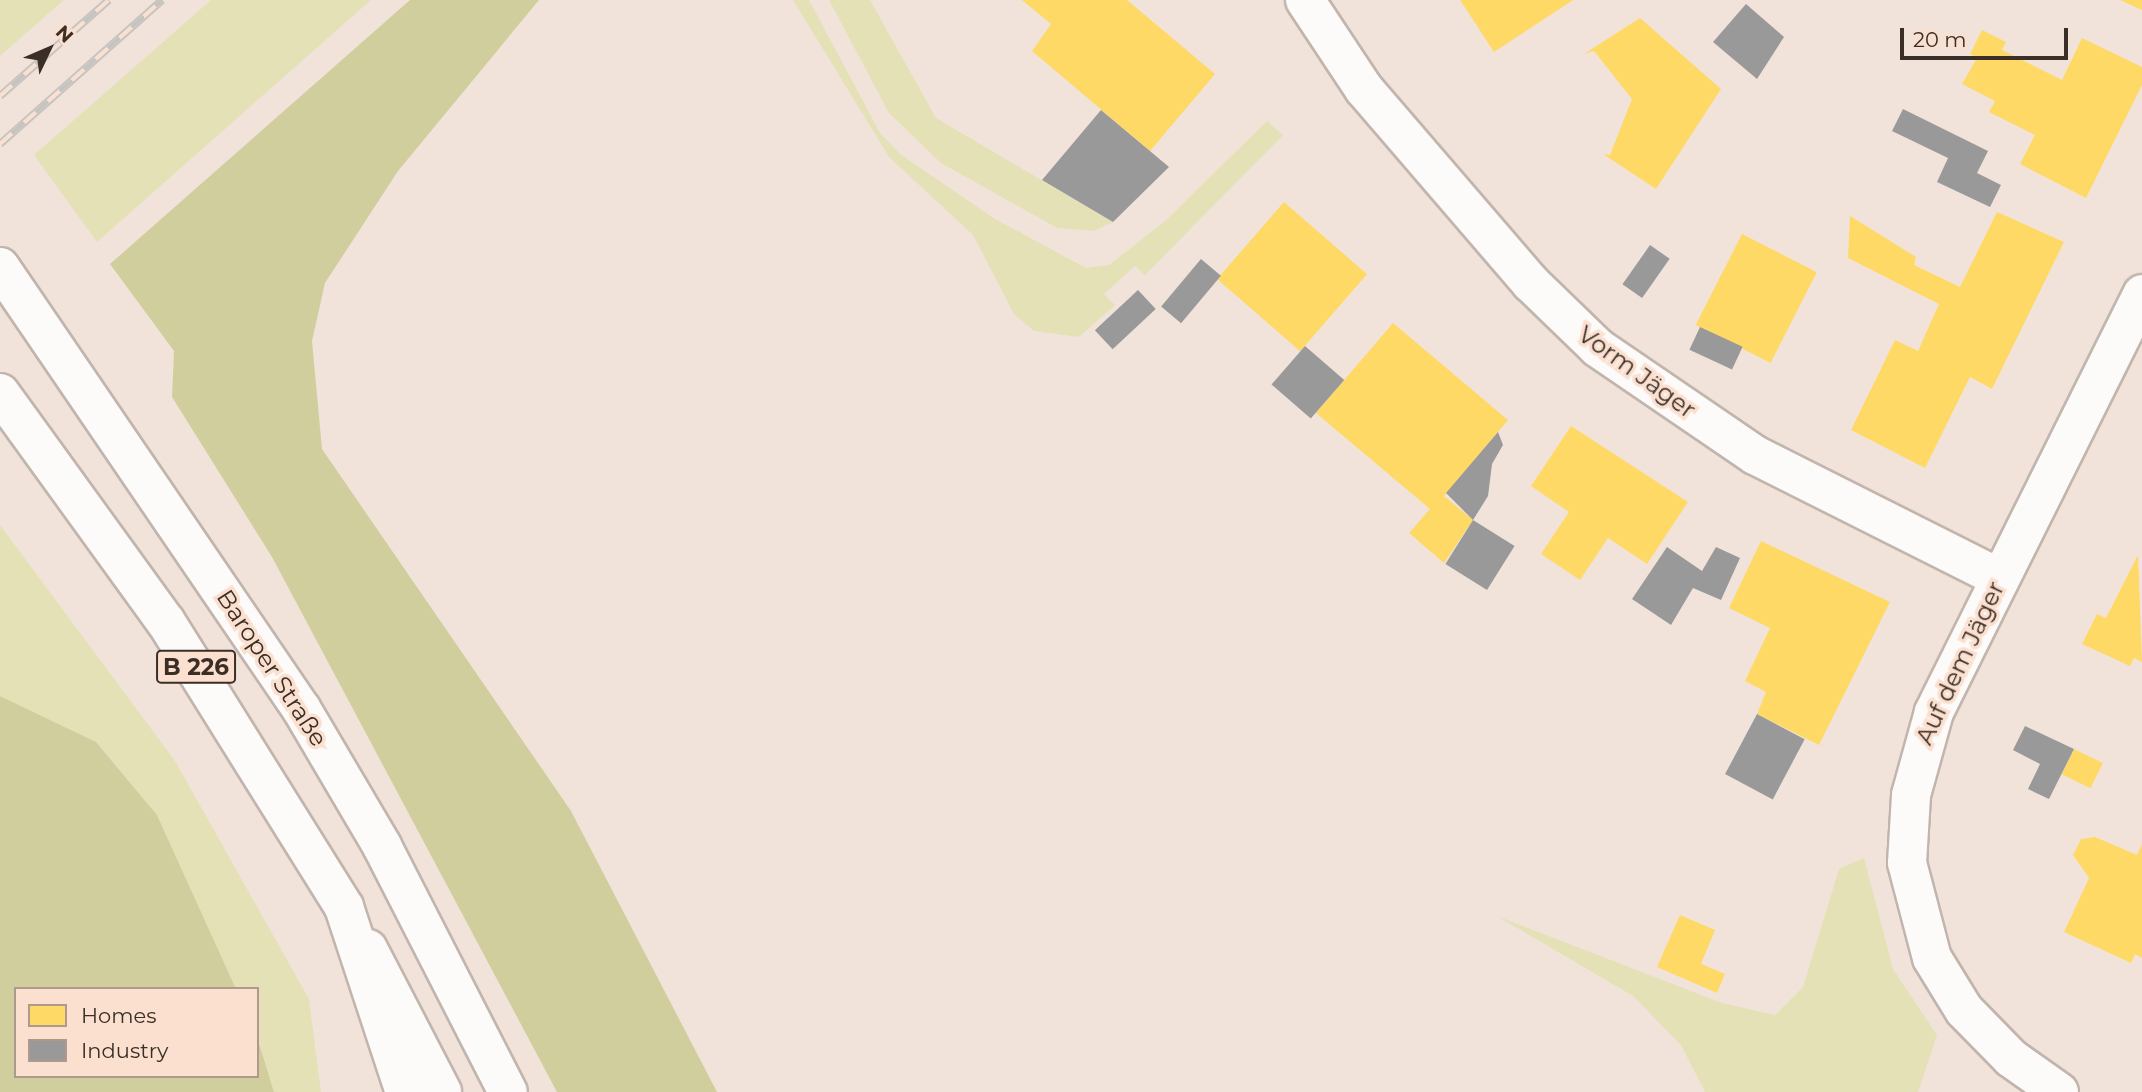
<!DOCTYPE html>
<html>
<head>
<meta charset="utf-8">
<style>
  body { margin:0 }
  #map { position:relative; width:2142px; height:1092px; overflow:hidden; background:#f1e3da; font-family:Montserrat,sans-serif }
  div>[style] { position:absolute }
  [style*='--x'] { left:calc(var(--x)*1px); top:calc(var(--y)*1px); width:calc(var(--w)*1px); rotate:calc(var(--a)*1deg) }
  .green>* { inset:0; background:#e4e1b7 }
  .forest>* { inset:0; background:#d1ce9e }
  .homes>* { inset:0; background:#ffd966; transform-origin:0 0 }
  .industry>* { inset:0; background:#999; transform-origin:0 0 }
  .roads { filter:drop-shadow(2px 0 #c1b5ad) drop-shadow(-2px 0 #c1b5ad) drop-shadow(0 2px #c1b5ad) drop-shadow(0 -2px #c1b5ad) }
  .minor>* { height:38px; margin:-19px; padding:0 19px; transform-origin:19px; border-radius:19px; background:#fdfbf9 }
  .secondary>* { height:38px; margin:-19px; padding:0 19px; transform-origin:19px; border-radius:19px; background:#fdfbf9 }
  .primary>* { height:38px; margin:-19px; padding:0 19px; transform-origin:19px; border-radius:19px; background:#fdfbf9 }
  .motorway>* { height:38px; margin:-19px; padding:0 19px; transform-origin:19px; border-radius:19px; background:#fdfbf9 }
  .rail>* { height:8px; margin-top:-4px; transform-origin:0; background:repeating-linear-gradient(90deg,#fbe0d0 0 16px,#c7c4c0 0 32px); box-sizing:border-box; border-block:2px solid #c7c4c0 }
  span { translate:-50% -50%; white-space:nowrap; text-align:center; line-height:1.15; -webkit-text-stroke:7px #fbe0d0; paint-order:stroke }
  .shield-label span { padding:2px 5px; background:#fbe0d0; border:2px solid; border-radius:5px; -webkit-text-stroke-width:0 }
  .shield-label { font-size:23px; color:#3a2e26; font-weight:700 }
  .street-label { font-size:24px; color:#3a2e26 }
  .legend { position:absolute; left:14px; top:987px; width:245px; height:91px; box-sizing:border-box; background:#fbe0d0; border:2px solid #ae998c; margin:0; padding:9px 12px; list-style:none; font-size:21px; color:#3a2e26 }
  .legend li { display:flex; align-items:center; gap:14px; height:35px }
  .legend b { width:35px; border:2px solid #ae998c }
  .north { position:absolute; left:14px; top:14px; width:70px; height:70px; -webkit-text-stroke:5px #fbe0d0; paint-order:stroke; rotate:46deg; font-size:19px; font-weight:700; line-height:28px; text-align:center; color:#3a2e26 }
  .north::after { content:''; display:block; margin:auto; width:24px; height:32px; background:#3a2e26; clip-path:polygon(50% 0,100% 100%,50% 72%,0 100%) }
  .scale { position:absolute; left:1900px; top:28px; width:168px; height:32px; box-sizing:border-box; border:4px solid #3a2e26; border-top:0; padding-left:9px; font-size:21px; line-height:24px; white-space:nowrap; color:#3a2e26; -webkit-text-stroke:5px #fbe0d0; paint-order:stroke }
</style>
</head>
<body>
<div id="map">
  <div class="green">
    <div style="clip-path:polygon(0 0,64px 0,0 56px)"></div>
    <div style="clip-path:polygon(211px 0,371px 0,97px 242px,34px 155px)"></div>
    <div style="clip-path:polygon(793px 0,809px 0,880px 133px,900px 154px,995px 219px,1086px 268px,1109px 265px,1165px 221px,1267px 121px,1283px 135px,1145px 275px,1135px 266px,1104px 294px,1115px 305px,1079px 337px,1034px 331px,1014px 314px,973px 235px,889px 157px)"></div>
    <div style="clip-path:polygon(829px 0,870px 0,936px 118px,1113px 222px,1094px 231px,1057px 228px,941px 163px,889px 113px)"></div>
    <div style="clip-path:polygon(0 525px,175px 761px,309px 999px,321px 1092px,274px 1092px,257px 1037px,257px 989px,236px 989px,157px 815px,96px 742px,0 696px)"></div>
    <div style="clip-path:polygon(1864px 858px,1893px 969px,1937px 1035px,1918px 1092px,1705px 1092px,1681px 1045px,1633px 996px,1497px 916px,1722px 1003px,1775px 1015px,1803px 987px,1839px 869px)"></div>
  </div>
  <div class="forest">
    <div style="clip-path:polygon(410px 0,539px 0,398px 171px,325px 283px,312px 341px,322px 449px,571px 811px,717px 1092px,557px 1092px,272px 557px,172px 397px,174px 351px,110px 264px)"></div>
    <div style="clip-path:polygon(0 696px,96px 742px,157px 815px,236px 989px,16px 989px,16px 1076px,257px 1076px,257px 1037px,274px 1092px,0 1092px)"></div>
  </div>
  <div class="homes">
    <div style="clip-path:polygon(1022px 0,1127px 0,1215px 74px,1150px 151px,1032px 51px,1051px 24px)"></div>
    <div style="clip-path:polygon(1460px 0,1573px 0,1494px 52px)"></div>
    <div style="clip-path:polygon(2120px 0,2142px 0,2142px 10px)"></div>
    <div style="clip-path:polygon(1640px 18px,1721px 89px,1656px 189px,1603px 154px,1610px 155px,1632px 99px,1594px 51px,1584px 54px)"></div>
    <div style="clip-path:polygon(1982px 30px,2006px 42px,2002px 50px,2062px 80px,2082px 38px,2142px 67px,2142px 85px,2086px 198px,2020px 164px,2035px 135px,1989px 112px,1995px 101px,1962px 84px,1977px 58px,1970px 54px)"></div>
    <div style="left:1284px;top:202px;width:110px;height:102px;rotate:41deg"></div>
    <div style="clip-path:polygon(1997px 212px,2064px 242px,1992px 389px,1970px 377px,1925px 468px,1851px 430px,1895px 340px,1918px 351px,1939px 304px,1848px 258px,1850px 216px,1916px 257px,1914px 265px,1960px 287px)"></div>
    <div style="left:1742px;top:234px;width:84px;height:102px;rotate:27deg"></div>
    <div style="clip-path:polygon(1393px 323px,1508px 420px,1444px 496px,1473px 520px,1444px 563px,1409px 533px,1430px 509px,1316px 413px)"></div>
    <div style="clip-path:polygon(1571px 426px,1688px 502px,1647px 564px,1608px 538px,1580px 580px,1541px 554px,1569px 512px,1531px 486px)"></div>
    <div style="clip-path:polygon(1761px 541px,1890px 602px,1819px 745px,1757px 714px,1766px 692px,1745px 681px,1770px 628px,1729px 608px)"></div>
    <div style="clip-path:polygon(2138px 555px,2142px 662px,2134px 658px,2130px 666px,2082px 644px,2097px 614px,2106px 618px)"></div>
    <div style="left:2074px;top:749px;width:32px;height:28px;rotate:26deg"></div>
    <div style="clip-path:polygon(2095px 837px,2137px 855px,2142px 844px,2142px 958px,2135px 954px,2131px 963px,2064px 932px,2089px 878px,2073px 855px,2081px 839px)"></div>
    <div style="clip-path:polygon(1680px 915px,1715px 930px,1701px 964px,1725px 974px,1717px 993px,1657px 967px)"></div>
  </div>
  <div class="industry">
    <div style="clip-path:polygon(1746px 4px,1784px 37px,1757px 79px,1713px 42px)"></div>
    <div style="clip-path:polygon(1903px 109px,1988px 151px,1977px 173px,2001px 185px,1990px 207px,1937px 182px,1948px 158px,1892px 131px)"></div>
    <div style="clip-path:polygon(1101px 110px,1169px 167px,1113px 222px,1042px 180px)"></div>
    <div style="left:1650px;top:245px;width:24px;height:48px;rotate:35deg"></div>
    <div style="left:1201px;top:259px;width:26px;height:62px;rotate:40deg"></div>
    <div style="left:1138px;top:290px;width:26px;height:59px;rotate:47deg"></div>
    <div style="left:1700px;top:327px;width:47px;height:25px;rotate:25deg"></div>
    <div style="left:1305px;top:346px;width:52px;height:51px;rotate:41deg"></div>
    <div style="clip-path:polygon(1498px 432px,1503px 445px,1492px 464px,1488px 496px,1473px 520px,1446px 493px)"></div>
    <div style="left:1473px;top:520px;width:49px;height:52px;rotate:32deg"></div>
    <div style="clip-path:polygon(1667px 547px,1702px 571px,1716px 547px,1740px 558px,1721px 600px,1693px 588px,1671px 625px,1632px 599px)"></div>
    <div style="left:1757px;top:714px;width:54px;height:68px;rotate:28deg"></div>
    <div style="clip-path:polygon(2025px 726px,2074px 749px,2049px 799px,2028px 789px,2040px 764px,2013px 750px)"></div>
  </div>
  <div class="roads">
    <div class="minor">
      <div style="--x:1305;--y:0;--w:107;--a:56.5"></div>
      <div style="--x:1364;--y:89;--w:256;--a:49.3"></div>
      <div style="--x:1531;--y:283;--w:93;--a:44.1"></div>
      <div style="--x:1598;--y:348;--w:190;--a:34.3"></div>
      <div style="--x:1755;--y:455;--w:274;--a:26.7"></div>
      <div style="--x:2059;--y:1092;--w:59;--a:-144.7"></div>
      <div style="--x:2011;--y:1058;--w:67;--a:-134.4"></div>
      <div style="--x:1964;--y:1010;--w:61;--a:-121.6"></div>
      <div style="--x:1932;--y:958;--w:98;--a:-104.7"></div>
      <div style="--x:1907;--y:863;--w:68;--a:-86.6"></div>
      <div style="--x:1911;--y:795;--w:86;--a:-74.5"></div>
      <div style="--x:1934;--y:712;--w:467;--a:-63.5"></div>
    </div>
    <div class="secondary">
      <div style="--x:368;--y:949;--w:161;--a:62.6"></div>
    </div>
    <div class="primary">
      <div style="--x:0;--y:267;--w:536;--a:55.72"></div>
      <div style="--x:302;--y:710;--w:158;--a:59.5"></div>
      <div style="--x:382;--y:846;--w:276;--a:62.9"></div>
      <div style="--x:0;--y:393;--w:283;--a:54.1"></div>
      <div style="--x:166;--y:622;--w:336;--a:58"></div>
    </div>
    <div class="motorway">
      <div style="--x:344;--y:907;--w:195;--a:71.8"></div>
    </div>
  </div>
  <div class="rail">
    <div style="--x:0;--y:96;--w:145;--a:-41.4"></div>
    <div style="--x:0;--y:144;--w:217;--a:-41.6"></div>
  </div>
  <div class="shield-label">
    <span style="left:196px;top:667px">B 226</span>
  </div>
  <div class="street-label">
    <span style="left:1637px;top:372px;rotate:36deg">Vorm Jäger</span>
    <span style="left:1960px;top:663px;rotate:-65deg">Auf dem Jäger</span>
    <span style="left:272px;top:668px;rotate:57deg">Baroper Straße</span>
  </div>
  <ul class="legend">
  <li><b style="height:19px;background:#ffd966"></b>Homes</li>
  <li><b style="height:19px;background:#999"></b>Industry</li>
  </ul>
  <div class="north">N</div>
  <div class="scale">20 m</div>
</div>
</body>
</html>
